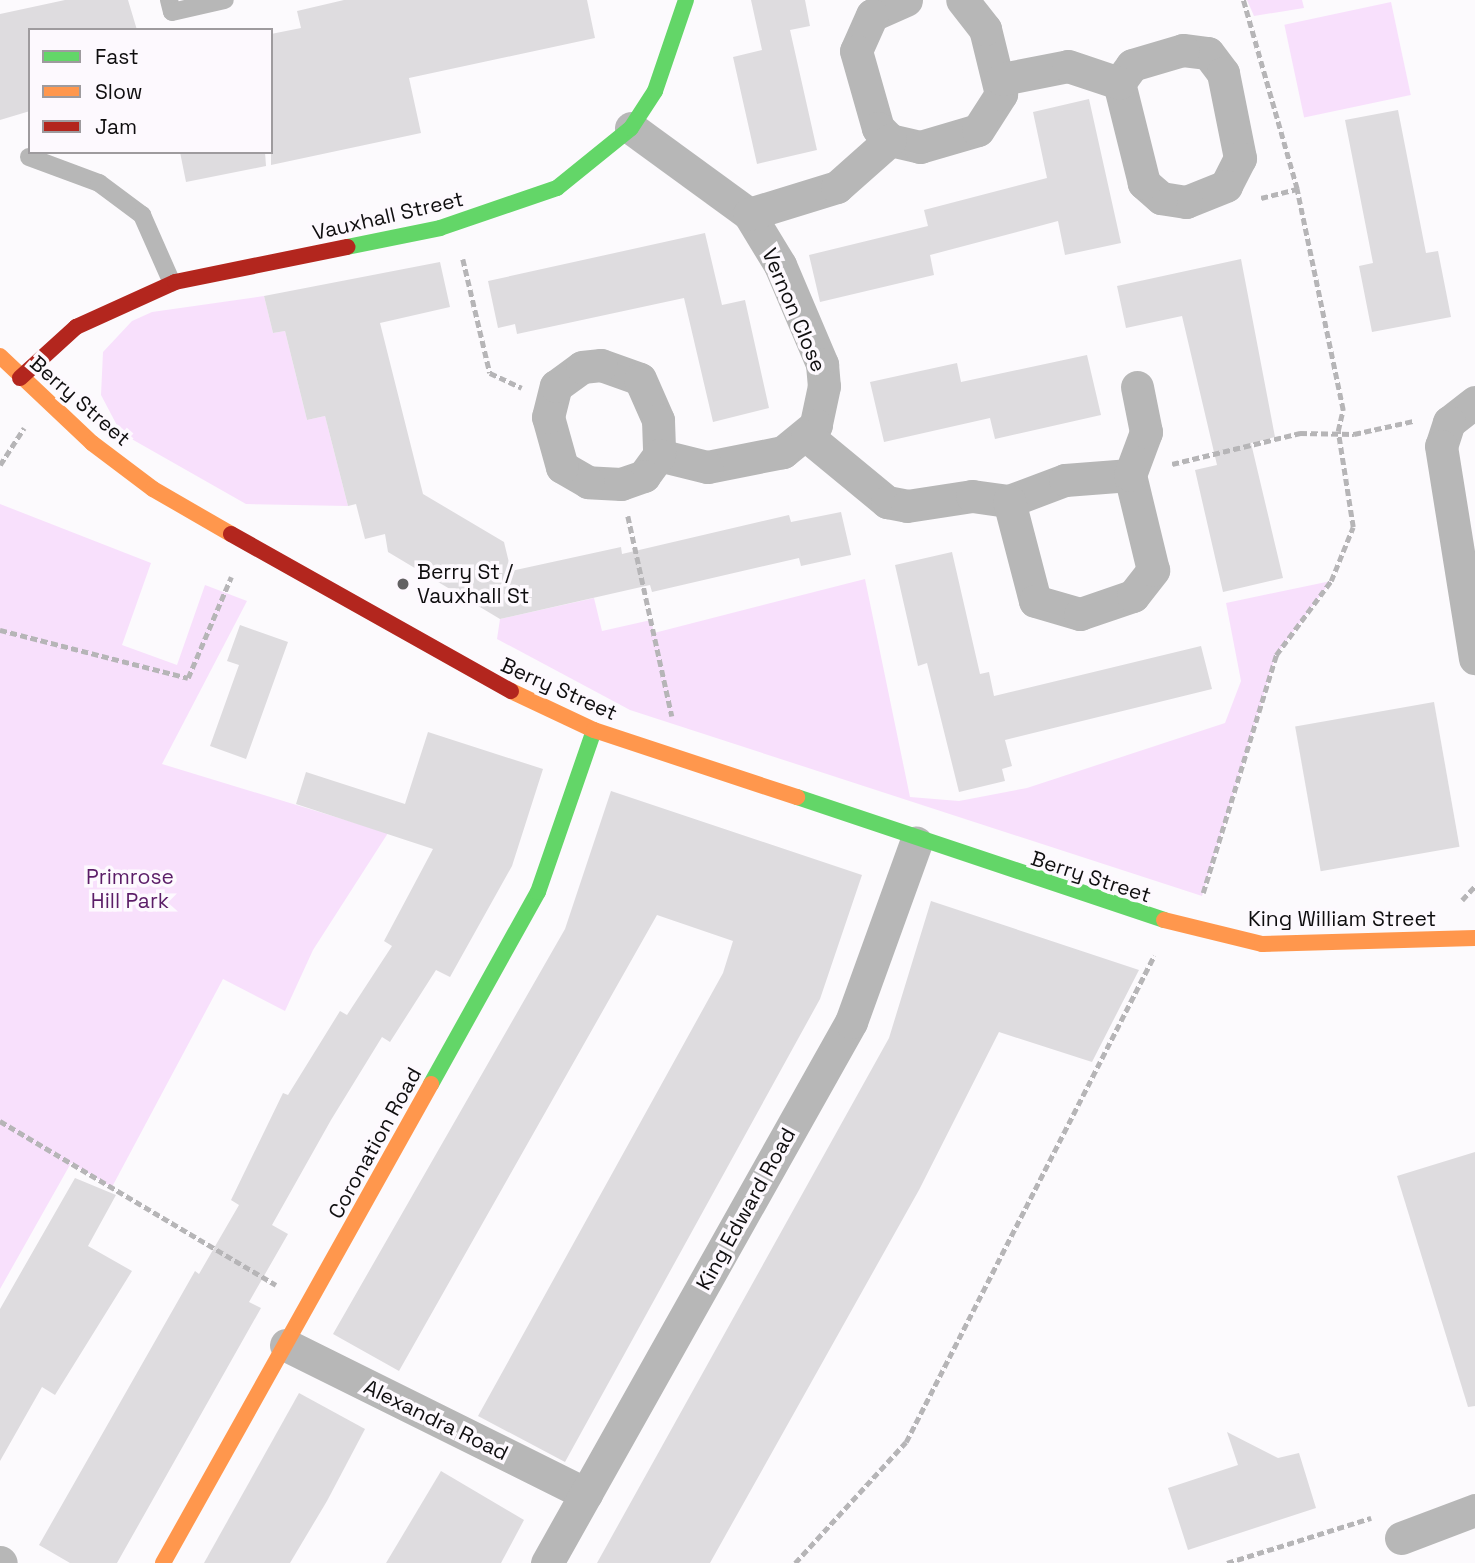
<!DOCTYPE html>
<html>
<head>
<meta charset="utf-8">
<style>
  body { margin:0 }
  #map { position:relative; width:1475px; height:1563px; overflow:hidden; background:#fcfafd; font-family:"Space Grotesk",sans-serif }
  div>[style] { position:absolute }
  [style*='--x'] { left:calc(var(--x)*1px); top:calc(var(--y)*1px); width:calc(var(--w)*1px); rotate:calc(var(--a)*1deg) }
  .green>* { inset:0; background:#f8e0fc; transform-origin:0 0 }
  .building>* { inset:0; background:#dedcdf; transform-origin:0 0 }
  .path>* { height:4.5px; margin-top:-2.25px; transform-origin:0; background:repeating-linear-gradient(90deg,#b6b5b7 0 7px,transparent 0 10.5px) }
  .lane>* { height:18px; margin:-9px; padding:0 9px; transform-origin:9px; border-radius:9px; background:#b7b7b7 }
  .street>* { height:33px; margin:-16.5px; padding:0 16.5px; transform-origin:16.5px; border-radius:16.5px; background:#b7b7b7 }
  .fast>* { height:16px; margin:-8px; padding:0 8px; transform-origin:8px; border-radius:8px; background:#63d668 }
  .slow>* { height:16px; margin:-8px; padding:0 8px; transform-origin:8px; border-radius:8px; background:#ff974d }
  .jam>* { height:16px; margin:-8px; padding:0 8px; transform-origin:8px; border-radius:8px; background:#b3261e }
  .dots>* { width:19px; height:19px; translate:-50% -50%; box-sizing:border-box; border:4px solid #fdf9fe; border-radius:50% }
  span { translate:-50% -50%; white-space:nowrap; text-align:center; line-height:1.15; -webkit-text-stroke:7px #fdf9fe; paint-order:stroke }
  .street-label { font-size:21px; color:#0f0e0f }
  .poi-label { font-size:21px; color:#0f0e0f }
  .left { translate:0 -50%; text-align:left }
  .park-label { font-size:21px; color:#5b1d67 }
  .legend { position:absolute; left:28px; top:28px; width:245px; height:126px; box-sizing:border-box; background:#fdf9fe; border:2px solid #9e9b9e; margin:0; padding:9px 12px; list-style:none; font-size:21px; color:#0f0e0f }
  .legend li { display:flex; align-items:center; gap:14px; height:35px }
  .legend b { width:35px; border:2px solid #9e9b9e }
</style>
</head>
<body>
<div id="map">
  <div class="green">
    <div style="clip-path:polygon(1247px 0,1302px 0,1304px 8px,1254px 16px)"></div>
    <div style="left:1391px;top:2px;width:95px;height:109px;rotate:78deg"></div>
    <div style="clip-path:polygon(264px 296px,273px 333px,285px 331px,307px 420px,325px 416px,348px 506px,246px 504px,121px 433px,101px 395px,103px 352px,132px 321px,152px 312px)"></div>
    <div style="clip-path:polygon(0 504px,151px 563px,122px 645px,177px 665px,205px 585px,247px 601px,162px 764px,388px 833px,313px 950px,285px 1011px,223px 979px,112px 1187px,71px 1163px,0 1289px)"></div>
    <div style="clip-path:polygon(865px 579px,910px 797px,959px 801px,1027px 788px,1225px 723px,1241px 681px,1226px 603px,1331px 581px,1276px 655px,1202px 896px,630px 710px,497px 639px,500px 619px,594px 598px,602px 631px,651px 620px,654px 633px)"></div>
  </div>
  <div class="building">
    <div style="clip-path:polygon(65px 0,128px 0,137px 30px,30px 30px,30px 111px,0 120px,0 14px)"></div>
    <div style="clip-path:polygon(344px 0,587px 0,595px 38px,409px 78px,421px 133px,271px 165px,271px 34px,301px 28px,297px 11px)"></div>
    <div style="clip-path:polygon(751px 0,805px 0,810px 26px,790px 30px,817px 150px,757px 164px,733px 57px,762px 50px)"></div>
    <div style="clip-path:polygon(1089px 99px,1121px 243px,1065px 255px,1058px 221px,930px 255px,934px 275px,820px 302px,809px 255px,928px 226px,924px 210px,1047px 178px,1033px 112px)"></div>
    <div style="clip-path:polygon(1398px 110px,1426px 253px,1438px 251px,1451px 317px,1372px 332px,1359px 266px,1373px 263px,1345px 120px)"></div>
    <div style="clip-path:polygon(180px 152px,265px 152px,266px 166px,186px 182px)"></div>
    <div style="clip-path:polygon(705px 233px,722px 305px,745px 300px,769px 408px,713px 422px,684px 298px,517px 334px,515px 324px,498px 328px,488px 281px)"></div>
    <div style="clip-path:polygon(1241px 259px,1275px 437px,1251px 443px,1283px 578px,1223px 592px,1195px 470px,1217px 465px,1182px 316px,1126px 328px,1117px 286px)"></div>
    <div style="clip-path:polygon(440px 262px,450px 307px,380px 323px,423px 494px,504px 542px,511px 571px,621px 547px,622px 554px,789px 515px,791px 522px,841px 512px,851px 555px,801px 566px,799px 558px,652px 592px,650px 585px,500px 619px,388px 552px,385px 534px,365px 539px,356px 504px,348px 506px,325px 416px,307px 420px,285px 331px,273px 333px,264px 296px)"></div>
    <div style="clip-path:polygon(1087px 355px,1101px 415px,995px 439px,990px 418px,884px 442px,870px 382px,957px 363px,961px 382px)"></div>
    <div style="clip-path:polygon(952px 552px,980px 674px,989px 672px,994px 696px,1201px 646px,1212px 689px,1005px 740px,1012px 766px,1002px 769px,1005px 781px,959px 792px,927px 663px,918px 666px,895px 565px)"></div>
    <div style="clip-path:polygon(240px 625px,288px 642px,246px 759px,210px 746px,239px 665px,227px 661px)"></div>
    <div style="left:1434px;top:702px;width:147px;height:141px;rotate:80deg"></div>
    <div style="clip-path:polygon(428px 732px,543px 769px,512px 866px,450px 977px,436px 970px,390px 1042px,382px 1037px,331px 1120px,272px 1225px,288px 1234px,249px 1302px,261px 1308px,117px 1563px,70px 1563px,39px 1545px,195px 1271px,199px 1274px,239px 1205px,231px 1200px,283px 1093px,288px 1095px,340px 1011px,347px 1015px,392px 946px,384px 941px,433px 849px,296px 804px,306px 772px,405px 804px)"></div>
    <div style="clip-path:polygon(611px 791px,862px 875px,820px 999px,565px 1462px,478px 1416px,723px 973px,733px 941px,657px 915px,399px 1371px,333px 1334px,565px 929px)"></div>
    <div style="clip-path:polygon(931px 901px,1139px 970px,1092px 1062px,999px 1032px,919px 1190px,710px 1563px,597px 1563px,889px 1038px)"></div>
    <div style="clip-path:polygon(1475px 1152px,1475px 1406px,1468px 1407px,1397px 1176px)"></div>
    <div style="clip-path:polygon(75px 1178px,116px 1195px,88px 1246px,132px 1271px,55px 1395px,42px 1387px,0 1461px,0 1309px)"></div>
    <div style="clip-path:polygon(299px 1393px,365px 1429px,327px 1501px,290px 1563px,204px 1563px)"></div>
    <div style="clip-path:polygon(1227px 1432px,1278px 1458px,1299px 1453px,1316px 1508px,1188px 1550px,1168px 1488px,1238px 1465px)"></div>
    <div style="clip-path:polygon(441px 1471px,524px 1520px,501px 1563px,386px 1563px)"></div>
  </div>
  <div class="path">
    <div style="--x:1261;--y:198;--w:37;--a:-14"></div>
    <div style="--x:463;--y:259;--w:117;--a:76.7"></div>
    <div style="--x:490;--y:373;--w:35;--a:25"></div>
    <div style="--x:1172;--y:464;--w:132;--a:-13.6"></div>
    <div style="--x:1300;--y:433;--w:54;--a:1.1"></div>
    <div style="--x:1354;--y:434;--w:60;--a:-12.4"></div>
    <div style="--x:0;--y:465;--w:44;--a:-57"></div>
    <div style="--x:628;--y:516;--w:205;--a:77.6"></div>
    <div style="--x:0;--y:630;--w:194;--a:14.3"></div>
    <div style="--x:188;--y:678;--w:110;--a:-66.9"></div>
    <div style="--x:1203;--y:893;--w:249;--a:-72.9"></div>
    <div style="--x:1276;--y:655;--w:92;--a:-53.4"></div>
    <div style="--x:1331;--y:581;--w:58;--a:-67.8"></div>
    <div style="--x:1353;--y:527;--w:97;--a:-98.9"></div>
    <div style="--x:1338;--y:431;--w:22;--a:-77"></div>
    <div style="--x:1343;--y:410;--w:226;--a:-101.8"></div>
    <div style="--x:1297;--y:189;--w:197;--a:-105.9"></div>
    <div style="--x:1462;--y:900;--w:19;--a:-47"></div>
    <div style="--x:0;--y:1121;--w:321;--a:30.7"></div>
    <div style="--x:795;--y:1563;--w:164;--a:-47.5"></div>
    <div style="--x:906;--y:1442;--w:546;--a:-62.97"></div>
    <div style="--x:1227;--y:1563;--w:151;--a:-17.4"></div>
  </div>
  <div class="lane">
    <div style="--x:169;--y:0;--w:12;--a:76"></div>
    <div style="--x:172;--y:12;--w:54;--a:-12.8"></div>
    <div style="--x:29;--y:157;--w:75;--a:20.4"></div>
    <div style="--x:99;--y:183;--w:54;--a:36.7"></div>
    <div style="--x:142;--y:215;--w:74;--a:66.2"></div>
  </div>
  <div class="street">
    <div style="--x:906;--y:0;--w:37;--a:156"></div>
    <div style="--x:872;--y:15;--w:39;--a:114"></div>
    <div style="--x:856;--y:51;--w:80;--a:74.1"></div>
    <div style="--x:878;--y:128;--w:17;--a:45"></div>
    <div style="--x:890;--y:140;--w:31;--a:13"></div>
    <div style="--x:920;--y:147;--w:60;--a:-16.3"></div>
    <div style="--x:978;--y:130;--w:43;--a:-57.4"></div>
    <div style="--x:1001;--y:94;--w:67;--a:-103.8"></div>
    <div style="--x:985;--y:29;--w:37;--a:-128"></div>
    <div style="--x:1183;--y:50;--w:25;--a:7"></div>
    <div style="--x:1208;--y:53;--w:25;--a:53"></div>
    <div style="--x:1223;--y:73;--w:87;--a:78.7"></div>
    <div style="--x:1240;--y:158;--w:31;--a:117"></div>
    <div style="--x:1226;--y:186;--w:43;--a:158.2"></div>
    <div style="--x:1186;--y:202;--w:25;--a:-171"></div>
    <div style="--x:1161;--y:198;--w:23;--a:-139"></div>
    <div style="--x:1144;--y:183;--w:103;--a:-104"></div>
    <div style="--x:1119;--y:83;--w:22;--a:-54"></div>
    <div style="--x:1132;--y:65;--w:53;--a:-16.4"></div>
    <div style="--x:1002;--y:79;--w:67;--a:-11.1"></div>
    <div style="--x:1068;--y:66;--w:54;--a:18.4"></div>
    <div style="--x:631;--y:128;--w:146;--a:36.1"></div>
    <div style="--x:749;--y:214;--w:60;--a:58.7"></div>
    <div style="--x:780;--y:265;--w:108;--a:67"></div>
    <div style="--x:822;--y:364;--w:22;--a:85"></div>
    <div style="--x:824;--y:386;--w:40;--a:102"></div>
    <div style="--x:816;--y:425;--w:43;--a:140.7"></div>
    <div style="--x:783;--y:452;--w:77;--a:168.8"></div>
    <div style="--x:707;--y:467;--w:49;--a:-166"></div>
    <div style="--x:749;--y:214;--w:92;--a:-17.1"></div>
    <div style="--x:837;--y:187;--w:71;--a:-41.6"></div>
    <div style="--x:601;--y:365;--w:41;--a:19.7"></div>
    <div style="--x:640;--y:379;--w:45;--a:66.3"></div>
    <div style="--x:658;--y:420;--w:35;--a:88"></div>
    <div style="--x:659;--y:455;--w:26;--a:126"></div>
    <div style="--x:644;--y:476;--w:24;--a:161"></div>
    <div style="--x:621;--y:484;--w:33;--a:-177"></div>
    <div style="--x:588;--y:482;--w:30;--a:-150"></div>
    <div style="--x:562;--y:467;--w:52;--a:-105.6"></div>
    <div style="--x:548;--y:417;--w:32;--a:-76"></div>
    <div style="--x:556;--y:386;--w:32;--a:-36"></div>
    <div style="--x:582;--y:367;--w:19;--a:-6"></div>
    <div style="--x:1475;--y:402;--w:33;--a:142"></div>
    <div style="--x:1449;--y:422;--w:25;--a:108"></div>
    <div style="--x:1441;--y:446;--w:215;--a:80.9"></div>
    <div style="--x:807;--y:436;--w:104;--a:39.5"></div>
    <div style="--x:887;--y:502;--w:20;--a:11"></div>
    <div style="--x:907;--y:506;--w:66;--a:-8.7"></div>
    <div style="--x:972;--y:496;--w:37;--a:8"></div>
    <div style="--x:1009;--y:501;--w:60;--a:-20.6"></div>
    <div style="--x:1065;--y:480;--w:65;--a:-4.4"></div>
    <div style="--x:1009;--y:501;--w:103;--a:75.4"></div>
    <div style="--x:1035;--y:601;--w:47;--a:16.1"></div>
    <div style="--x:1080;--y:614;--w:56;--a:-18.8"></div>
    <div style="--x:1133;--y:596;--w:33;--a:-52"></div>
    <div style="--x:1153;--y:570;--w:98;--a:-103.6"></div>
    <div style="--x:1130;--y:475;--w:46;--a:-69.6"></div>
    <div style="--x:1146;--y:432;--w:46;--a:-101.3"></div>
    <div style="--x:286;--y:1345;--w:335;--a:26.4"></div>
    <div style="--x:1401;--y:1538;--w:79;--a:-20.7"></div>
    <div style="--x:0;--y:1562;--w:1;--a:45"></div>
    <div style="--x:547;--y:1563;--w:621;--a:-60.67"></div>
    <div style="--x:851;--y:1022;--w:191;--a:-70.1"></div>
  </div>
  <div class="fast">
    <div style="--x:347;--y:247;--w:95;--a:-11.5"></div>
    <div style="--x:440;--y:228;--w:124;--a:-18.9"></div>
    <div style="--x:557;--y:188;--w:95;--a:-39"></div>
    <div style="--x:631;--y:128;--w:44;--a:-57"></div>
    <div style="--x:655;--y:91;--w:96;--a:-71.2"></div>
    <div style="--x:797;--y:797;--w:387;--a:18.5"></div>
    <div style="--x:431;--y:1084;--w:220;--a:-60.9"></div>
    <div style="--x:538;--y:892;--w:171;--a:-70.9"></div>
  </div>
  <div class="slow">
    <div style="--x:0;--y:356;--w:127;--a:43.4"></div>
    <div style="--x:92;--y:443;--w:76;--a:37"></div>
    <div style="--x:153;--y:489;--w:90;--a:30"></div>
    <div style="--x:511;--y:691;--w:92;--a:25.2"></div>
    <div style="--x:594;--y:730;--w:214;--a:18.3"></div>
    <div style="--x:1164;--y:920;--w:101;--a:13.8"></div>
    <div style="--x:1262;--y:944;--w:213;--a:-1.6"></div>
    <div style="--x:163;--y:1563;--w:549;--a:-60.77"></div>
  </div>
  <div class="jam">
    <div style="--x:20;--y:378;--w:76;--a:-42.3"></div>
    <div style="--x:76;--y:327;--w:109;--a:-24.4"></div>
    <div style="--x:175;--y:282;--w:176;--a:-11.5"></div>
    <div style="--x:231;--y:534;--w:321;--a:29.3"></div>
  </div>
  <div class="dots">
    <div style="left:403px;top:584px;background:#626162"></div>
  </div>
  <div class="street-label">
    <span style="left:388px;top:216px;rotate:-13deg">Vauxhall Street</span>
    <span style="left:794px;top:310px;rotate:67deg">Vernon Close</span>
    <span style="left:80px;top:401px;rotate:41deg">Berry Street</span>
    <span style="left:559px;top:689px;rotate:24deg">Berry Street</span>
    <span style="left:1091px;top:877px;rotate:18deg">Berry Street</span>
    <span style="left:1342px;top:919px">King William Street</span>
    <span style="left:375px;top:1143px;rotate:-61deg">Coronation Road</span>
    <span style="left:746px;top:1209px;rotate:-61deg">King Edward Road</span>
    <span style="left:436px;top:1420px;rotate:26deg">Alexandra Road</span>
  </div>
  <div class="poi-label">
    <span class="left" style="left:417px;top:584px">Berry St /<br>Vauxhall St</span>
  </div>
  <div class="park-label">
    <span style="left:130px;top:889px">Primrose<br>Hill Park</span>
  </div>
  <ul class="legend">
  <li><b style="height:9px;background:#63d668"></b>Fast</li>
  <li><b style="height:9px;background:#ff974d"></b>Slow</li>
  <li><b style="height:9px;background:#b3261e"></b>Jam</li>
  </ul>
</div>
</body>
</html>
